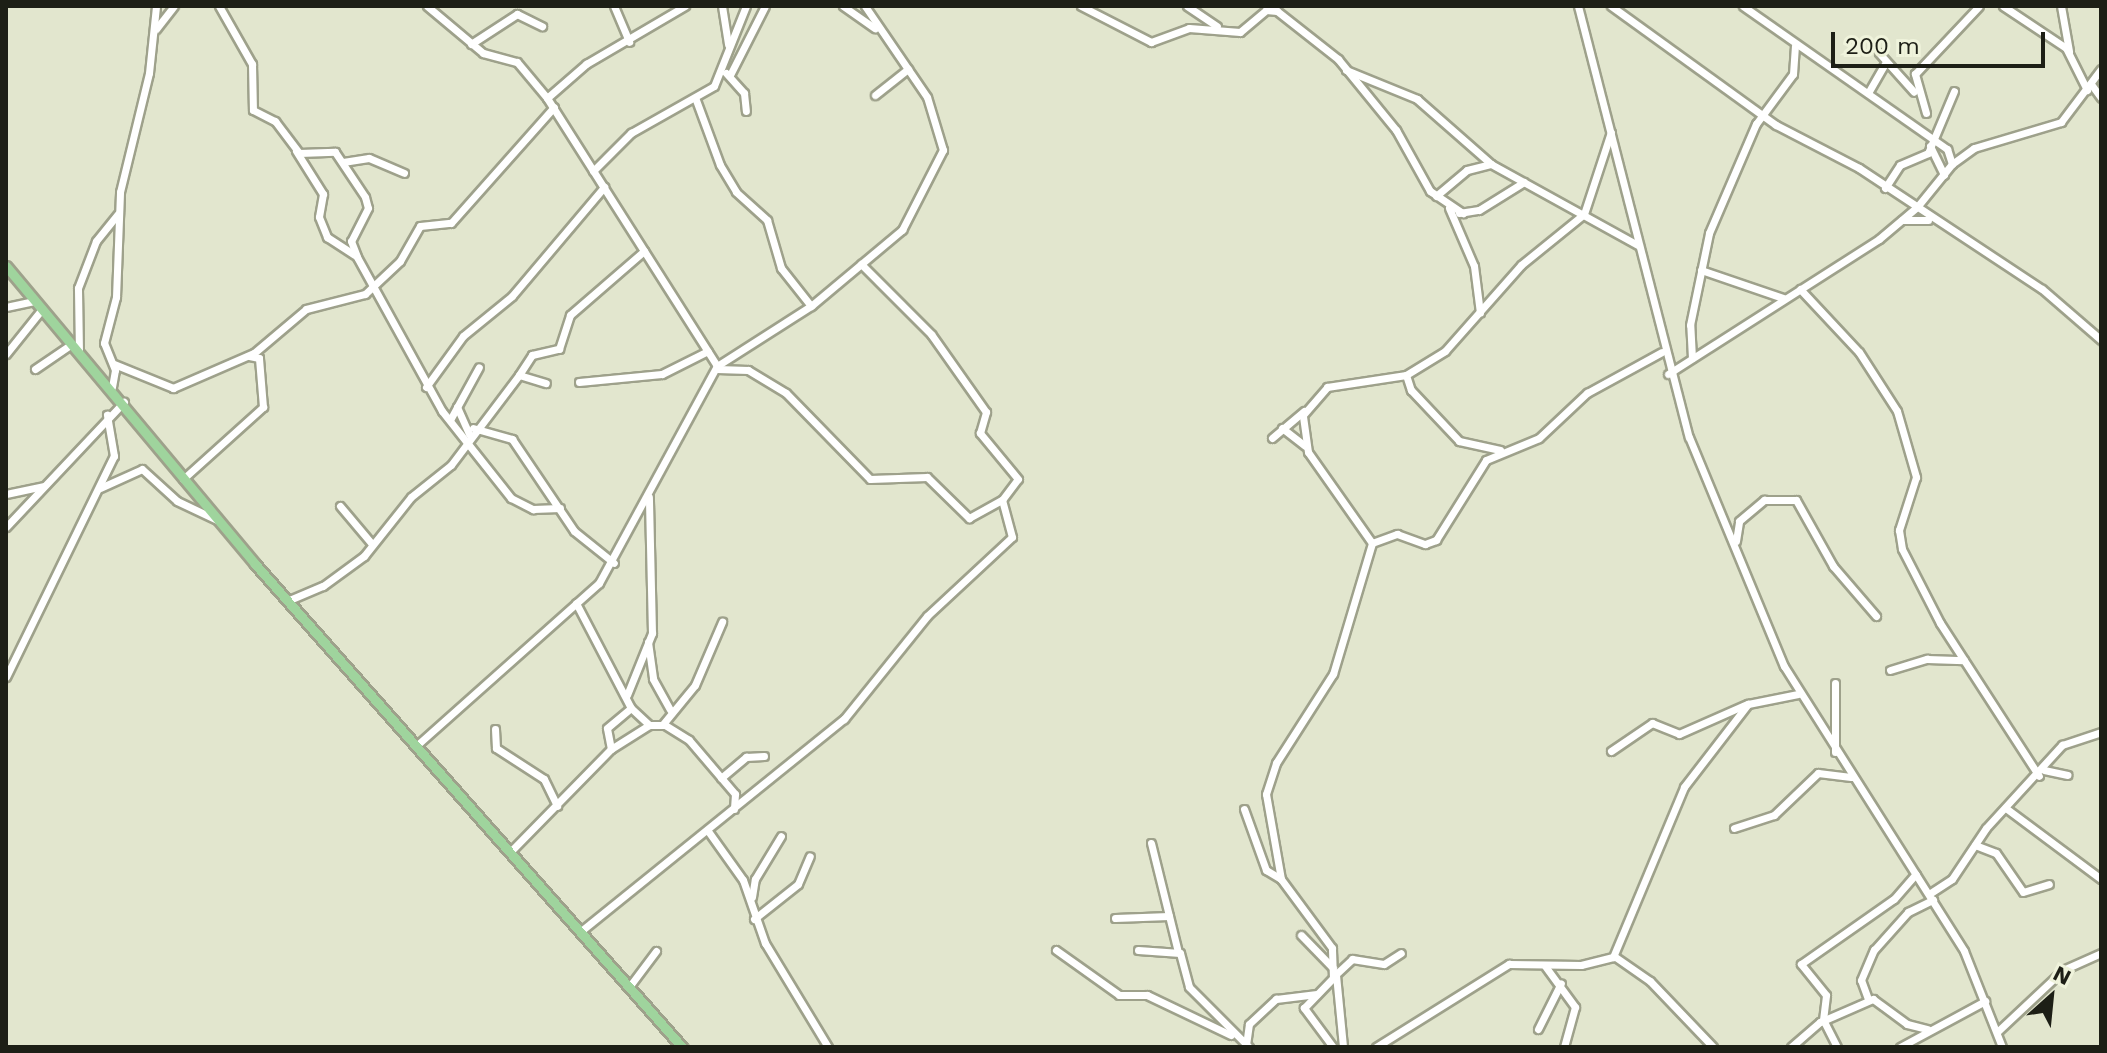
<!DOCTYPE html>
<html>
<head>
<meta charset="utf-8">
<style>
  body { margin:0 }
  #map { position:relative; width:2107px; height:1053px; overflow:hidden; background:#e2e6ce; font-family:"Work Sans",sans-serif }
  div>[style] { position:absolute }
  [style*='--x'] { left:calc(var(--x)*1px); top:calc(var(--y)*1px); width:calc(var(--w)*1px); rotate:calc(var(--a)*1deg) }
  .roads { filter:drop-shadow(2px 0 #9ea18b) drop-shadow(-2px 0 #9ea18b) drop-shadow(0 2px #9ea18b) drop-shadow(0 -2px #9ea18b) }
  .minor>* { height:7px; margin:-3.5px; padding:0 3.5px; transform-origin:3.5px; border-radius:3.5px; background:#fff }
  .major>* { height:9px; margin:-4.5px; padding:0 4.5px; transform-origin:4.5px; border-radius:4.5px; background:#9fd49d }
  span { translate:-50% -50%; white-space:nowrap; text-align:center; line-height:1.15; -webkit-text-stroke:6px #eff3db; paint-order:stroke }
  .frame { position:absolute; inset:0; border:8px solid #1d1f16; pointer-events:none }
  .north { position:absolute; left:2011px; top:957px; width:80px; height:80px; -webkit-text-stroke:6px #eff3db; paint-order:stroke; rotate:27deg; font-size:22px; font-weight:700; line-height:32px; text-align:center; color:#1d1f16 }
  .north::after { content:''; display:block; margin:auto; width:28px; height:36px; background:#1d1f16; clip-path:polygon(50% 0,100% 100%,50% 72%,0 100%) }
  .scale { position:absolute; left:1831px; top:32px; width:214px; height:36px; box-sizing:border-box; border:4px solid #1d1f16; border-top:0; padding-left:10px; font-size:24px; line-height:28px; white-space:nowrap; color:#1d1f16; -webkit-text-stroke:6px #eff3db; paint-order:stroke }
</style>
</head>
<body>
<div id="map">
  <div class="roads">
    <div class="minor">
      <div style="--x:219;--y:6;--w:67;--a:60.4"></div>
      <div style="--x:252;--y:64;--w:46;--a:88.8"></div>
      <div style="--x:253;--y:110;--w:25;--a:27"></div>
      <div style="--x:275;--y:121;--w:40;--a:53"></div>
      <div style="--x:299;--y:153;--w:36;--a:-2"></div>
      <div style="--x:335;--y:152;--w:54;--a:56.3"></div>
      <div style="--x:365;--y:197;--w:11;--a:75"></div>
      <div style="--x:368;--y:208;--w:37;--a:117"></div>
      <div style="--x:351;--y:241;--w:17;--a:69"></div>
      <div style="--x:357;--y:257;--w:176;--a:61.1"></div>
      <div style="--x:442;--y:411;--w:111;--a:51.6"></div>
      <div style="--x:511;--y:498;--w:25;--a:27"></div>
      <div style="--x:533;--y:509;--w:27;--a:-2"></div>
      <div style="--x:427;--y:6;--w:73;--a:40"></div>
      <div style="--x:483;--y:53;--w:35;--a:15"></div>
      <div style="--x:517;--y:62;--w:47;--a:50.2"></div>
      <div style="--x:547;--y:98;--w:317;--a:57.6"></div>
      <div style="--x:614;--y:6;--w:39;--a:67"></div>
      <div style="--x:722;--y:6;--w:39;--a:81"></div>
      <div style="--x:843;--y:6;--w:39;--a:35"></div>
      <div style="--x:1081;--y:6;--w:79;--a:27.2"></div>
      <div style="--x:1151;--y:42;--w:40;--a:-20.2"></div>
      <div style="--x:1189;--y:28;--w:51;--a:4.5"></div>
      <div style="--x:1240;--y:32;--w:34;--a:-40"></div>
      <div style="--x:1266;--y:10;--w:11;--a:5"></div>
      <div style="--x:1277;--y:11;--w:78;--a:38.2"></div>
      <div style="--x:1338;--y:59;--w:92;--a:50.8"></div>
      <div style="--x:1396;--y:130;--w:70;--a:60.9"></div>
      <div style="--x:1430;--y:191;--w:40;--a:34"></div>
      <div style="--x:1187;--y:6;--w:36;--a:34"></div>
      <div style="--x:1578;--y:6;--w:445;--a:75.6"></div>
      <div style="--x:1689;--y:437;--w:248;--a:67.5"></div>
      <div style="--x:1784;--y:666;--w:337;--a:57.7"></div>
      <div style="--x:1964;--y:951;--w:103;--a:68.4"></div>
      <div style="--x:1611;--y:6;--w:203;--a:35.8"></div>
      <div style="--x:1776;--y:125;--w:93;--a:27.4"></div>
      <div style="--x:1859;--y:168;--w:219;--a:33.5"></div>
      <div style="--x:2042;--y:289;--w:78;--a:40.8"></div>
      <div style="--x:2003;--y:6;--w:76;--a:33.7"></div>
      <div style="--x:2066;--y:48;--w:47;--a:63.4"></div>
      <div style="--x:2061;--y:6;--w:46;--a:79.9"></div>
      <div style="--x:156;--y:29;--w:29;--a:-52"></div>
      <div style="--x:471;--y:44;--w:55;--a:-33.1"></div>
      <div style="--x:517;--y:14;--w:28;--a:26"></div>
      <div style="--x:1879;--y:53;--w:52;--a:48.1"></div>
      <div style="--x:1346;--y:70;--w:77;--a:22.2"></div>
      <div style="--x:1417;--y:99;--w:98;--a:41.3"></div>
      <div style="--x:1491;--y:164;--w:168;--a:28.9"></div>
      <div style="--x:726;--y:73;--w:27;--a:48"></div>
      <div style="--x:744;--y:93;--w:18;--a:84"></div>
      <div style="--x:730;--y:75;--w:77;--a:-63.1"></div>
      <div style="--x:2091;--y:84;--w:17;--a:54"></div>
      <div style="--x:1868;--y:93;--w:34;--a:-60"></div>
      <div style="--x:875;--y:95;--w:42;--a:-38.2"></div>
      <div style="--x:547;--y:98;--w:52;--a:-41.1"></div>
      <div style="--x:586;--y:64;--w:115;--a:-30.4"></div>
      <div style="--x:696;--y:100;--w:69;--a:69.7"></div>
      <div style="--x:720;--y:165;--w:31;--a:59"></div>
      <div style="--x:736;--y:192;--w:42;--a:42.1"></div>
      <div style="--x:767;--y:220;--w:50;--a:73.7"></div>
      <div style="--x:781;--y:268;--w:48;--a:51.7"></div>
      <div style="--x:1926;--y:113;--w:41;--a:-105.8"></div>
      <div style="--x:1915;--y:74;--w:93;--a:-46.7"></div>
      <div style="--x:1930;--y:146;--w:32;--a:64"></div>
      <div style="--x:296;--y:151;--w:51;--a:57.9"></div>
      <div style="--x:323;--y:194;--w:23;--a:100"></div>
      <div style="--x:319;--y:217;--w:22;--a:68"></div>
      <div style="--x:327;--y:237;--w:33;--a:33"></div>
      <div style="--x:343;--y:162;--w:26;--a:-9"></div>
      <div style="--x:369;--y:158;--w:38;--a:23"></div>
      <div style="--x:1952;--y:164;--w:27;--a:-36"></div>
      <div style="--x:1974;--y:148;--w:91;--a:-16.6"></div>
      <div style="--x:2061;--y:122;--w:66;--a:-53"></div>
      <div style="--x:593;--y:171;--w:54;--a:-45"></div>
      <div style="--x:631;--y:133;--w:95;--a:-29.5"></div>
      <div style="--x:714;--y:86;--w:86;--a:-68.2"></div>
      <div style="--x:1885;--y:188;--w:27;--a:-57"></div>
      <div style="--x:1900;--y:165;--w:30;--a:-23"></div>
      <div style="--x:1928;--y:153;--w:67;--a:-67.2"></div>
      <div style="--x:1436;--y:196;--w:40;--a:-40"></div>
      <div style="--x:1467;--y:170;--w:25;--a:-14"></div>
      <div style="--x:1449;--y:208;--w:63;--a:66.7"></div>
      <div style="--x:1474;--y:266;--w:47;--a:82.7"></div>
      <div style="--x:1459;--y:213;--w:20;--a:-9"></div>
      <div style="--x:1479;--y:210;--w:53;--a:-31.9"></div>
      <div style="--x:1902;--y:220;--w:26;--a:0"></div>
      <div style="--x:1701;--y:270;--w:87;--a:18.9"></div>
      <div style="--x:1800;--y:289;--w:86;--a:46.9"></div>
      <div style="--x:1859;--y:352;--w:70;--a:57.2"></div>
      <div style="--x:1897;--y:411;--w:69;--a:73.9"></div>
      <div style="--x:1916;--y:477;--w:56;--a:107.8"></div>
      <div style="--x:1899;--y:530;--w:19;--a:81"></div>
      <div style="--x:1902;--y:549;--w:83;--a:62.8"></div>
      <div style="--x:1940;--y:623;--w:182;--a:57.1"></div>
      <div style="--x:6;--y:307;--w:30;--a:-12"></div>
      <div style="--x:79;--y:353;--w:65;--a:-90.9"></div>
      <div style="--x:78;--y:288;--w:50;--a:-69"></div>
      <div style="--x:96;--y:241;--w:35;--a:-51"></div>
      <div style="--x:6;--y:354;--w:58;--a:-51.3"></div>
      <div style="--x:1692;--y:358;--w:33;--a:-93"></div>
      <div style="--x:1690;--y:325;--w:94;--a:-78.3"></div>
      <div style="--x:1709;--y:233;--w:119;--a:-66.7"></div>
      <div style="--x:1756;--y:124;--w:62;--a:-53.5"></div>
      <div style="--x:1793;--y:74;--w:28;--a:-86"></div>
      <div style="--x:114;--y:364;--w:64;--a:22.1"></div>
      <div style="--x:173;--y:388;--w:88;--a:-23.4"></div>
      <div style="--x:254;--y:353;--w:68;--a:-40.2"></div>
      <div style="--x:306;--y:309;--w:61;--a:-14.3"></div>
      <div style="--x:365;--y:294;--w:48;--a:-43.3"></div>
      <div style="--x:400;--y:261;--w:40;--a:-60.3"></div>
      <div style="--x:420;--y:226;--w:31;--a:-6"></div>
      <div style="--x:451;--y:223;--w:155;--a:-48.4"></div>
      <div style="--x:35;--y:369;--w:42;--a:-34.4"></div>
      <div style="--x:717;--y:369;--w:31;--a:2"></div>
      <div style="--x:748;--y:370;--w:44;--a:31.2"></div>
      <div style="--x:786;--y:393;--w:120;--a:45.7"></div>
      <div style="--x:870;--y:479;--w:57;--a:-2"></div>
      <div style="--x:927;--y:477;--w:59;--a:44.3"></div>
      <div style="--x:969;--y:518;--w:38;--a:-29"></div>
      <div style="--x:1668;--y:374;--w:250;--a:-32.6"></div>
      <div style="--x:1879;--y:239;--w:50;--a:-40.1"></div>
      <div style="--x:1917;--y:207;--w:55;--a:-50.9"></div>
      <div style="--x:1952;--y:164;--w:16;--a:-108"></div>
      <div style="--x:1947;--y:149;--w:249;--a:-145"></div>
      <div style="--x:519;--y:375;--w:24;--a:-57"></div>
      <div style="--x:532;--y:355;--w:28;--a:-13"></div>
      <div style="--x:559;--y:349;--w:36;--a:-72"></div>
      <div style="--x:570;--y:315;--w:98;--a:-40.9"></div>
      <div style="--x:1406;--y:375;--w:16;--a:72"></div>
      <div style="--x:1411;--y:390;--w:70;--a:46.7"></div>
      <div style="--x:1459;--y:441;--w:42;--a:12.4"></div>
      <div style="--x:579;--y:382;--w:83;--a:-5.5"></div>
      <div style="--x:662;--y:374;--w:51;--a:-26.6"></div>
      <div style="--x:112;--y:387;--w:17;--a:-80"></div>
      <div style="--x:115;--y:370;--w:29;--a:-112"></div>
      <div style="--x:104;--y:343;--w:48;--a:-75.4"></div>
      <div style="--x:116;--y:297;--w:105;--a:-87.8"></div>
      <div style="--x:120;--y:192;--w:122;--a:-76.3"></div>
      <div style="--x:149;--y:73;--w:67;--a:-84"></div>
      <div style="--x:426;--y:387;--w:63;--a:-54"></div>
      <div style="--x:463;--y:336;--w:63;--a:-39.2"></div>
      <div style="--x:512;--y:296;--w:143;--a:-49.8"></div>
      <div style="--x:457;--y:407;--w:30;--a:66"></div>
      <div style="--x:450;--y:420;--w:60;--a:-61.3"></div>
      <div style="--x:473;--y:428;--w:41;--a:15.8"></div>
      <div style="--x:512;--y:439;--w:111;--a:56"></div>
      <div style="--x:574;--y:531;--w:51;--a:38.7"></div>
      <div style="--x:1282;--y:428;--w:29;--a:38"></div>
      <div style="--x:1272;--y:438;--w:42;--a:-40.2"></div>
      <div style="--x:183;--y:479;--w:108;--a:-42"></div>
      <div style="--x:263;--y:407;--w:49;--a:-94.7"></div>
      <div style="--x:259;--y:358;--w:10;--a:-169"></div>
      <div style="--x:100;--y:488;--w:46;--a:-24.3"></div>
      <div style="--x:142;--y:469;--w:47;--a:42.4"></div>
      <div style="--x:177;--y:501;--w:44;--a:25.4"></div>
      <div style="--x:6;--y:494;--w:38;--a:-12"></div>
      <div style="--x:340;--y:506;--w:50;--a:49.9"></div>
      <div style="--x:6;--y:527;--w:172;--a:-46.7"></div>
      <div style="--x:1736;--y:541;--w:20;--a:-81"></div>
      <div style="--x:1739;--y:521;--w:33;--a:-40"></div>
      <div style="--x:1764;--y:500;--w:32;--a:0"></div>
      <div style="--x:1796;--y:500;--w:76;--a:60.7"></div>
      <div style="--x:1833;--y:566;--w:66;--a:49.3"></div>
      <div style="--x:1372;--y:543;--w:27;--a:-20"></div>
      <div style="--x:1397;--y:534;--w:30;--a:20"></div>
      <div style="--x:1425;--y:544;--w:12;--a:-20"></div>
      <div style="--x:1436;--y:540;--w:94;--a:-58"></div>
      <div style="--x:1486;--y:460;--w:57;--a:-22.5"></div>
      <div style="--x:1539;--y:438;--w:66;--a:-43.2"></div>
      <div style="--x:1587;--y:393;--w:85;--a:-28.7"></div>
      <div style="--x:287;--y:601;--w:39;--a:-23"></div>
      <div style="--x:323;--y:586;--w:51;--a:-36.2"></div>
      <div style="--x:364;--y:556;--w:75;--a:-51.5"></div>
      <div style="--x:411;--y:497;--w:51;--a:-38.7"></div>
      <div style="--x:451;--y:465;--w:113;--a:-52.9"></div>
      <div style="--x:519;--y:375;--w:28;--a:17"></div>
      <div style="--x:576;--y:603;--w:119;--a:62.4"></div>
      <div style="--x:631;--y:708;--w:25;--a:43"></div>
      <div style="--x:649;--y:725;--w:16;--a:0"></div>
      <div style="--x:665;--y:725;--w:28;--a:32"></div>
      <div style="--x:689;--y:740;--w:71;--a:49.6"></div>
      <div style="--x:735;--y:794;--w:15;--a:94"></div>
      <div style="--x:648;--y:642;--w:37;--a:82"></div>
      <div style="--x:653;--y:679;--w:35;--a:61"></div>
      <div style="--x:1890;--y:670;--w:39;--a:-17"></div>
      <div style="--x:1927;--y:659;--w:37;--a:2"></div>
      <div style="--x:6;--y:677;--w:246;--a:-64"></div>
      <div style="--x:114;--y:456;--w:42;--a:-99.7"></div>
      <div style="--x:1835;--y:683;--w:69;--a:90"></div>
      <div style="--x:627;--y:695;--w:67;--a:-68"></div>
      <div style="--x:652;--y:633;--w:136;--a:-91.3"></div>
      <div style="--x:663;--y:724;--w:50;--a:-50.6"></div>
      <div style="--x:695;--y:685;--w:69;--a:-66.8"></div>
      <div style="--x:495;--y:729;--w:19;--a:87"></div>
      <div style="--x:496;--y:748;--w:57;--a:32.9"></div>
      <div style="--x:544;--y:779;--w:30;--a:64"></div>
      <div style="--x:416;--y:746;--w:245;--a:-41.7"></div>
      <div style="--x:599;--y:583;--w:247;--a:-61.5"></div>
      <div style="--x:717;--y:366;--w:112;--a:-32.6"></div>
      <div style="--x:811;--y:306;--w:119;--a:-39.9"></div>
      <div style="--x:902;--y:230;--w:90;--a:-62.9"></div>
      <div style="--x:943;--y:150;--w:55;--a:-106.8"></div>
      <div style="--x:927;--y:97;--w:110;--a:-124.3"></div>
      <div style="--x:611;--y:749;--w:21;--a:-101"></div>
      <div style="--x:607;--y:728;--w:31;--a:-40"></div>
      <div style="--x:1611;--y:751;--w:50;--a:-34.3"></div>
      <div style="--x:1652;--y:723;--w:29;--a:22"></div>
      <div style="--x:1679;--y:734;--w:74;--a:-23.8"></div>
      <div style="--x:2044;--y:770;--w:24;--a:12"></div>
      <div style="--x:721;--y:778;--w:33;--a:-40"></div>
      <div style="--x:746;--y:757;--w:18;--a:-3"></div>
      <div style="--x:1244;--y:809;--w:65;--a:70.2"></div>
      <div style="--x:1266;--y:870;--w:17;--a:31"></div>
      <div style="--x:2007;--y:809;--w:117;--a:36.7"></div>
      <div style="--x:1734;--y:828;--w:42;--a:-18"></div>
      <div style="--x:1774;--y:815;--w:61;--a:-43.7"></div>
      <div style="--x:1818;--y:773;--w:33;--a:7"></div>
      <div style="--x:708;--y:831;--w:60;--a:54.5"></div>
      <div style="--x:743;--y:880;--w:67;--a:70.8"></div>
      <div style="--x:765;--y:943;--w:122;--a:58.8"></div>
      <div style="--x:1151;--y:843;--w:112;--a:76.1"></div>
      <div style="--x:1975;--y:845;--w:22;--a:21"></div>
      <div style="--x:1996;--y:853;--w:47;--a:55.3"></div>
      <div style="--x:2023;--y:892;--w:27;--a:-17"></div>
      <div style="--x:512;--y:850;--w:141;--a:-45.6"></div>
      <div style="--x:611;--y:749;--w:45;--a:-32.3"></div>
      <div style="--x:1929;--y:894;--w:27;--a:-33"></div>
      <div style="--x:1952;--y:879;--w:61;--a:-56.3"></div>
      <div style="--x:1986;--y:828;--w:113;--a:-47.5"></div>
      <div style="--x:2062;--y:745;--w:41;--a:-18.4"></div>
      <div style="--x:752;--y:897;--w:18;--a:-81"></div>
      <div style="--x:755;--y:879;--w:50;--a:-58.8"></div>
      <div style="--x:1115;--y:918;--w:54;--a:-2.1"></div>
      <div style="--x:754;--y:919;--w:56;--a:-38.5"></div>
      <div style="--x:798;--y:884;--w:30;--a:-67"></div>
      <div style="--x:581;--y:931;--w:338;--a:-38.9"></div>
      <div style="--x:844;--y:719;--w:132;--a:-51.1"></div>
      <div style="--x:927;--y:616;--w:116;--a:-42.9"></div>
      <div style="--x:1012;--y:537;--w:38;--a:-105"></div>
      <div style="--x:1002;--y:500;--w:26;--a:-53"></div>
      <div style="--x:1018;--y:479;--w:60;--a:-129.6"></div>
      <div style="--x:980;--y:433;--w:22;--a:-74"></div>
      <div style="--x:986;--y:412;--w:95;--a:-125.2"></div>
      <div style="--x:931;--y:334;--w:99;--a:-135"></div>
      <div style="--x:1301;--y:935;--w:46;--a:45.9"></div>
      <div style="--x:1056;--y:950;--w:77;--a:35.5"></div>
      <div style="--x:1119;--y:995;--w:28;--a:0"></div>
      <div style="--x:1147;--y:995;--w:93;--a:25.5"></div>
      <div style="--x:1138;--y:950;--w:42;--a:4.1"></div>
      <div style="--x:1180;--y:953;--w:35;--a:75"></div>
      <div style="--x:1189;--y:987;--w:85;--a:45"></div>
      <div style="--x:1614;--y:956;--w:44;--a:34.8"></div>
      <div style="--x:1650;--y:981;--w:91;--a:46.3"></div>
      <div style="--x:1545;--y:966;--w:51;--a:53.8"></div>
      <div style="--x:1575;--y:1007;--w:41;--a:105.4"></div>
      <div style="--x:1336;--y:975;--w:72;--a:84.4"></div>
      <div style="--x:1334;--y:976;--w:25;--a:-43"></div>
      <div style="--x:1352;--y:959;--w:32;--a:9"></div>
      <div style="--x:1384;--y:964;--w:20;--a:-33"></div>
      <div style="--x:629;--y:987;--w:45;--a:-53.1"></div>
      <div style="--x:1868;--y:999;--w:20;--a:-110"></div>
      <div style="--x:1861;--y:980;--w:33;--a:-67"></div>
      <div style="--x:1874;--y:950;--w:51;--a:-48.2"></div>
      <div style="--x:1908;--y:912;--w:28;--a:-26"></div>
      <div style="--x:1538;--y:1029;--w:51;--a:-63.4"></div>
      <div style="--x:1997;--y:1032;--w:91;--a:-43.2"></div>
      <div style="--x:2063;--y:970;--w:42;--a:-24.1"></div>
      <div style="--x:1246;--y:1045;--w:21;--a:-82"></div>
      <div style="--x:1249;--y:1024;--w:37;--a:-43"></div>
      <div style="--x:1276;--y:999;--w:41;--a:-7"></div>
      <div style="--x:1333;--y:1047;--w:49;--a:-126.6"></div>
      <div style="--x:1304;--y:1008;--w:42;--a:-46"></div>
      <div style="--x:1333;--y:978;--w:30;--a:-92"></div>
      <div style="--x:1332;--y:948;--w:86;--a:-126.5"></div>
      <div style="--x:1281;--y:879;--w:86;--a:-100"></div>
      <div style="--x:1266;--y:794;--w:33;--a:-72"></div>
      <div style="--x:1276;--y:763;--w:106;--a:-57.4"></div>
      <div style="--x:1333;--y:674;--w:137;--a:-73.4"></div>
      <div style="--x:1372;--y:543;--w:111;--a:-125.1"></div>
      <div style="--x:1308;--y:452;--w:37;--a:-98"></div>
      <div style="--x:1303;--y:415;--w:37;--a:-49"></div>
      <div style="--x:1327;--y:387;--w:80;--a:-8.6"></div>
      <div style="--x:1406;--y:375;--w:46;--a:-31.6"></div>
      <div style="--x:1445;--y:351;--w:115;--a:-48.5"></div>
      <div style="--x:1521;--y:265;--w:81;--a:-39"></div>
      <div style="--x:1584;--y:214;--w:86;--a:-71.8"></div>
      <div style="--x:1376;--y:1047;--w:157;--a:-32"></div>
      <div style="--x:1509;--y:964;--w:72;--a:0.8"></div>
      <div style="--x:1581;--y:965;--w:33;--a:-14"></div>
      <div style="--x:1613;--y:957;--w:184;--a:-67.3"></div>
      <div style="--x:1684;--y:787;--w:105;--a:-52.4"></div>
      <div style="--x:1748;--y:704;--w:51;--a:-11.3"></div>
      <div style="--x:1791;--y:1047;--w:38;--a:-41"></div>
      <div style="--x:1820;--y:1022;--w:58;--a:-23.5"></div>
      <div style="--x:1873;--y:999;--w:42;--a:36.3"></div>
      <div style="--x:1907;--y:1024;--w:21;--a:14"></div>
      <div style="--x:1837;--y:1047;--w:30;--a:-117"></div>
      <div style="--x:1823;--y:1020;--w:25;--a:-83"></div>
      <div style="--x:1826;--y:995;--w:40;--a:-129"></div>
      <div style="--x:1801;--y:964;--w:113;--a:-35"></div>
      <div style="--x:1894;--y:899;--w:33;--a:-49"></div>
      <div style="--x:1900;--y:1047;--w:97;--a:-28.4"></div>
    </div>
    <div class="major">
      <div style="--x:6;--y:266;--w:388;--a:50.1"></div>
      <div style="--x:255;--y:564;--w:645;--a:48.52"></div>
    </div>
  </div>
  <div class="frame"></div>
  <div class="north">N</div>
  <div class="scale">200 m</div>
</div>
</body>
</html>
